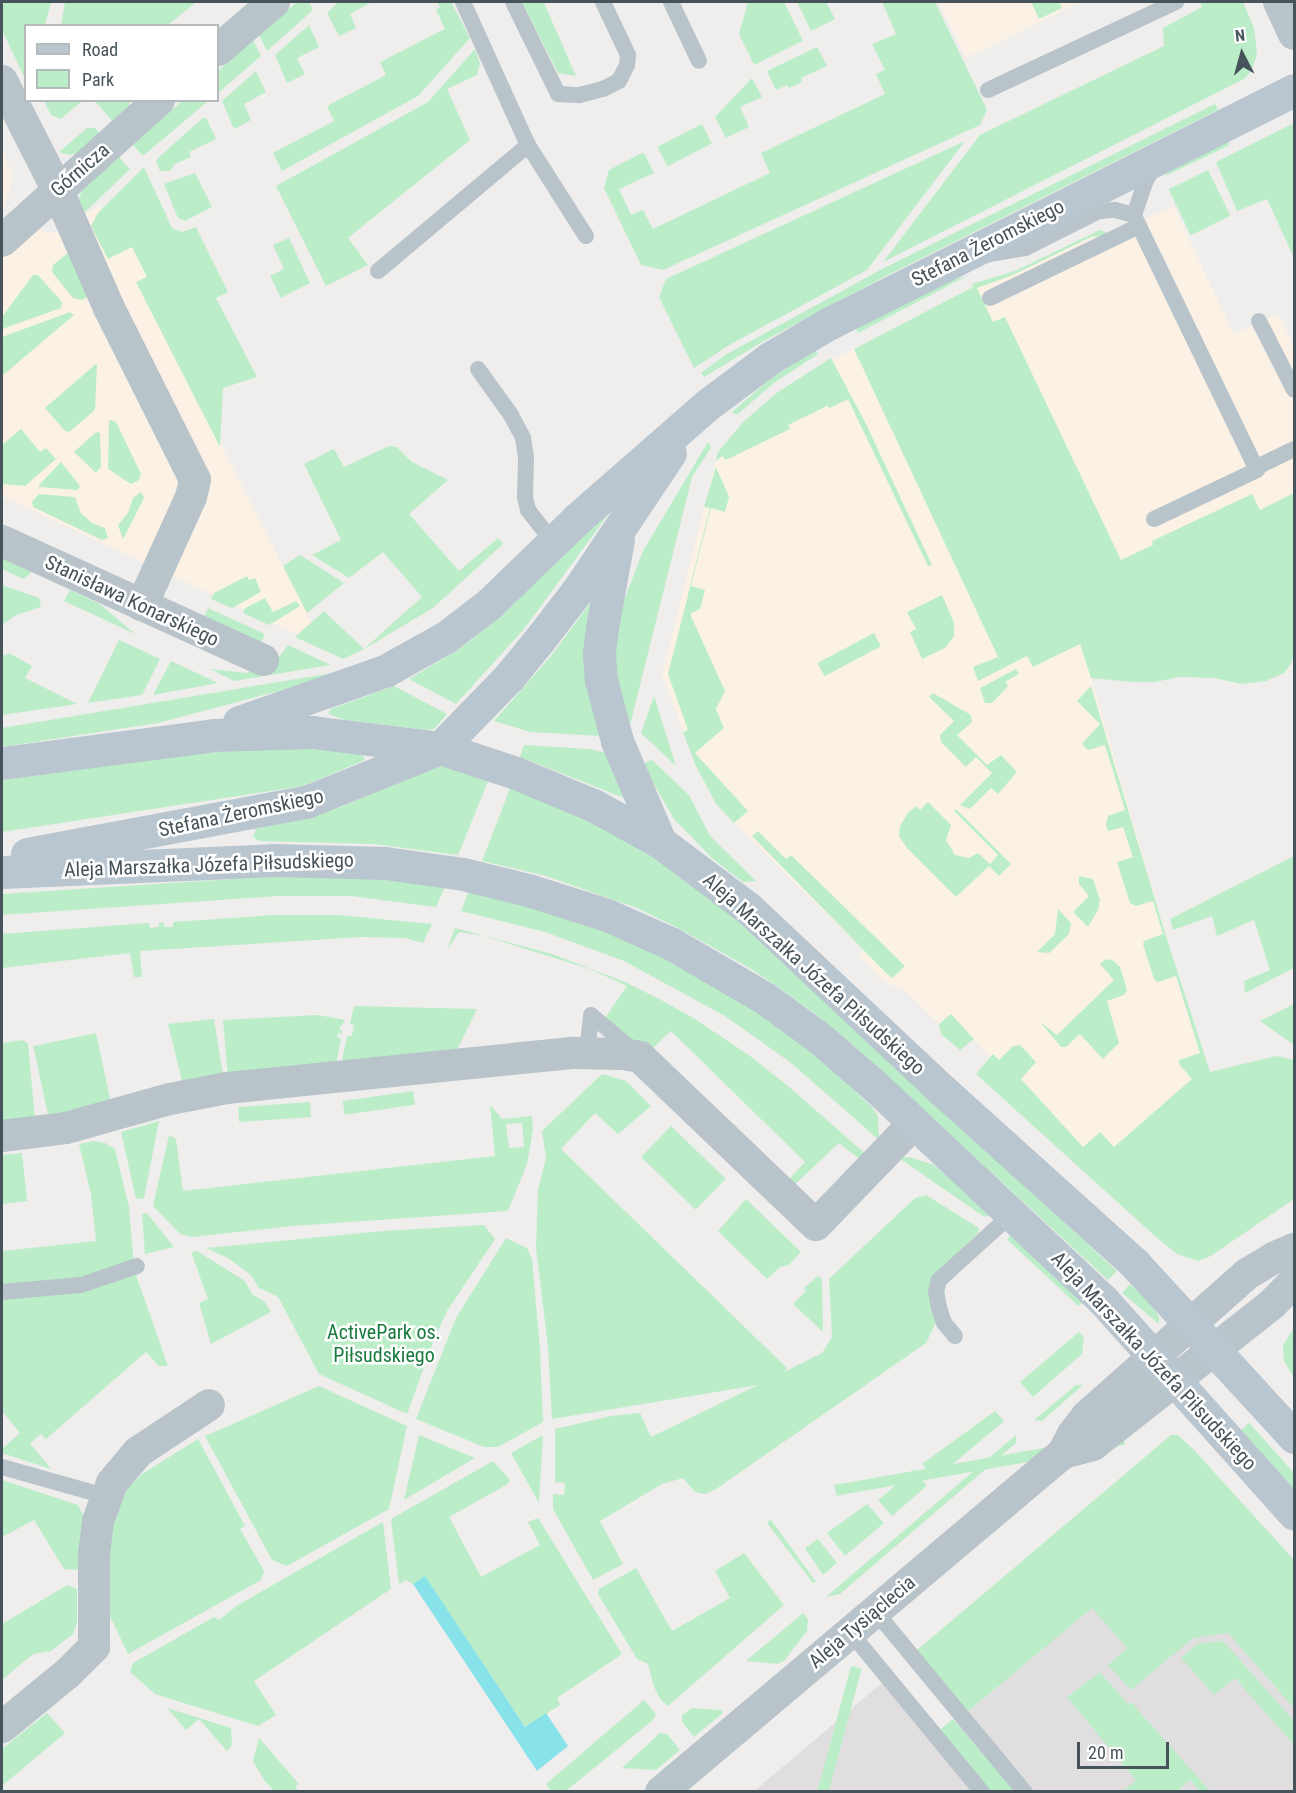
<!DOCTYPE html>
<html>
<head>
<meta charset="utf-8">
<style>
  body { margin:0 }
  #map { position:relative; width:1296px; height:1793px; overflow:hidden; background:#f0eded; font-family:"Roboto Condensed",sans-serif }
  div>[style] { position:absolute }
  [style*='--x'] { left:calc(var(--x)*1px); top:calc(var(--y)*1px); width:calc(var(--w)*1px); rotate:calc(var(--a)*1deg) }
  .commercial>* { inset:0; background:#fbf2e5 }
  .education>* { inset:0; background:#e1dedf }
  .green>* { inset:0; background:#bbeec8; transform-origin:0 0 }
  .water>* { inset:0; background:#88e2ea }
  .lane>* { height:16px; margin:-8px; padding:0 8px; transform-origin:8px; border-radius:8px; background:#b8c4ca }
  .street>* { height:32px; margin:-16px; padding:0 16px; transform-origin:16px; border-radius:16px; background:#b8c4ca }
  .secondary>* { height:33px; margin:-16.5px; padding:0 16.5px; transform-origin:16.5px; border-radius:16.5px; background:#b9c6cf }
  span { translate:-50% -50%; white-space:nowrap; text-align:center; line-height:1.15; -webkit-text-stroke:5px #fff; paint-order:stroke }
  .street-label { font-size:20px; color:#46535a }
  .park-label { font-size:20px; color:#187a3d }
  .frame { position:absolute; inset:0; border:3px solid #46535a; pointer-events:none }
  .legend { position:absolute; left:24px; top:24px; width:195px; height:78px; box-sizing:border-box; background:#fff; border:2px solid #b5babd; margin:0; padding:8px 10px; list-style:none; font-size:18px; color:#46535a }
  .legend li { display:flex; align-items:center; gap:12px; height:30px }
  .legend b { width:30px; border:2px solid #b5babd }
  .north { position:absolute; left:1212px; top:24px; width:60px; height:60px; -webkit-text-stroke:4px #fff; paint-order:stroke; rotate:354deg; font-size:16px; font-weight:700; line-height:24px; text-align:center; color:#46535a }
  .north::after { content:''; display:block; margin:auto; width:21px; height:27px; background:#46535a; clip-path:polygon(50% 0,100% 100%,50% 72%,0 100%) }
  .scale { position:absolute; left:1077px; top:1742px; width:92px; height:27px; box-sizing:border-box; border:3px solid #46535a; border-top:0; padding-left:8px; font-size:18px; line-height:21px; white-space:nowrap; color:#46535a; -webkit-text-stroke:4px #fff; paint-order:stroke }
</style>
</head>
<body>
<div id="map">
  <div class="commercial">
    <div style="clip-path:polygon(939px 2px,1080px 2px,966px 58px)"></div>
    <div style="clip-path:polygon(2px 150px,11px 170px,12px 177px,8px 197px,2px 209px)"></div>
    <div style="clip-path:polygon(99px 206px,121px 249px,133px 244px,148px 278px,139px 283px,324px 647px,2px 496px,2px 257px,29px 233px,38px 230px,53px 233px)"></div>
    <div style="clip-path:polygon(1173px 206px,1234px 334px,1274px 315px,1281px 320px,1294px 347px,1294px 509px,1081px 643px,1165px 933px,1210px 1073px,1134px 1138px,1087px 1165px,951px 1014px,939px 1024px,906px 992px,882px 980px,859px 956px,864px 951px,716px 804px,695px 764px,662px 674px,716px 461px,832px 360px,973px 287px,1013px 275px,1091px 237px,1122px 229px)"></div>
  </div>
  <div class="education">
    <div style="clip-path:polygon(1092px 1607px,1294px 1629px,1294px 1791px,753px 1792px,882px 1683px,932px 1742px)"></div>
  </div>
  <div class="green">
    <div style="clip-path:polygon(2px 2px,51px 2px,45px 25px,26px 26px,25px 79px,2px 30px)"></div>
    <div style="clip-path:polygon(65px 2px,196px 2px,168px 25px,61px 25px)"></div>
    <div style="clip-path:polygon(297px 2px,309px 2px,313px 10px,267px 51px,259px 35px)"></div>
    <div style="clip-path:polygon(338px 2px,372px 2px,350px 14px,356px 28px,339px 36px,327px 13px)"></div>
    <div style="clip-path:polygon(437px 2px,451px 2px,470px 38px,418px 96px,282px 171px,273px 153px,334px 121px,327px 106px,386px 75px,380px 62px,445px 29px,436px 10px,440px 7px)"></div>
    <div style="clip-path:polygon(522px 2px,546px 2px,544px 3px,576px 76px,558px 73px)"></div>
    <div style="clip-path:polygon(748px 2px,784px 2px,803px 41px,754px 65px,739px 34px)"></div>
    <div style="clip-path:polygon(797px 2px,826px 2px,835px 19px,811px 31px)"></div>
    <div style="clip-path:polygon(882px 2px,935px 2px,987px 110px,980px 125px,663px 270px,641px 265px,604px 188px,609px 170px,642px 153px,645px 155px,654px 173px,619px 189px,631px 215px,643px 210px,653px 229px,770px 173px,761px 153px,885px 94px,876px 74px,885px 70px,872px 44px,896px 34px)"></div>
    <div style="clip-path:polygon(1031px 2px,1059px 2px,1062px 8px,1039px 19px)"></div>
    <div style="clip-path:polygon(1200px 2px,1243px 2px,1254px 28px,1257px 54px,1252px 70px,1244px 79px,883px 262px,980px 135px,1164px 46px,1163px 28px,1202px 7px)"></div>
    <div style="clip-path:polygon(309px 25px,319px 47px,297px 58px,305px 74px,287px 83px,275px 55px)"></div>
    <div style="clip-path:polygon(253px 40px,261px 56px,218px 93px,218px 71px)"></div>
    <div style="clip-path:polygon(817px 47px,827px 66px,801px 78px,802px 82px,789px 88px,787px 85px,776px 90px,767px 71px)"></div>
    <div style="clip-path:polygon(475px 49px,480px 63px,477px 75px,447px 89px,470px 140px,348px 238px,368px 265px,326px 286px,276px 186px,428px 102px)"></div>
    <div style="clip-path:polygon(256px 71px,266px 92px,244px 104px,251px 120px,234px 129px,222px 101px)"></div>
    <div style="clip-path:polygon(752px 78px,762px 97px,740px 107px,749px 127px,726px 138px,715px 117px)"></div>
    <div style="clip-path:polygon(130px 100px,129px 107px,114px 123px,96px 102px)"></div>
    <div style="clip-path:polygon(44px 101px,82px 101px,61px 119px,51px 115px)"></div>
    <div style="clip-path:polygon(182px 101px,208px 101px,143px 156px,132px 144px)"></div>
    <div style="clip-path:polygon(1215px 104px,1218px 110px,888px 275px,764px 341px,704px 377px,701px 373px,725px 355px,884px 268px)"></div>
    <div style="clip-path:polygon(203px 118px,206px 118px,216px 139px,189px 152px,191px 157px,175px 164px,170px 171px,160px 171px,156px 161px,159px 157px)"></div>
    <div style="clip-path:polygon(1294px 123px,1294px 258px,1267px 199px,1237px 211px,1216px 162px)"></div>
    <div style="left:702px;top:124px;width:22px;height:50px;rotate:63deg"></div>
    <div style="clip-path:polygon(87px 128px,95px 128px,100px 134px,78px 153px,69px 155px,59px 152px)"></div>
    <div style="clip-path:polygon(1230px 139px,1228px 146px,1163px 177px,1175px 166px)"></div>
    <div style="clip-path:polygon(965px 141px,867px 270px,731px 344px,694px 368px,659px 297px,666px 279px)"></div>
    <div style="clip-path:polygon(118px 156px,130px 169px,78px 219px,77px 203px,83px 188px)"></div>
    <div style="clip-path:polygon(144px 167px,172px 228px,182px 232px,196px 227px,228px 292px,216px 298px,257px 377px,223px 388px,220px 447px,136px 282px,147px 277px,132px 247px,108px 259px,91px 226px,98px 213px)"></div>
    <div style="left:1208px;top:170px;width:51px;height:44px;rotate:64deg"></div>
    <div style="clip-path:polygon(195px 173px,212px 207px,185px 221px,178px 218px,164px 184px)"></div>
    <div style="clip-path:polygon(1100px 230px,1113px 235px,1091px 237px,1013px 275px,977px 288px,993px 322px,1005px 317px,1121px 560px,1153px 545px,1152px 541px,1252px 494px,1260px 510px,1294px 493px,1294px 649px,1292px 662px,1284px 673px,1266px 681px,1242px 684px,1214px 678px,1179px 677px,1155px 682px,1133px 682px,1091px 678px,1080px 644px,1033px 667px,1027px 656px,978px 681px,973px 667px,998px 657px,854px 349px,973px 287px,972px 284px,1015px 271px)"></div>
    <div style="clip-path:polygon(289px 238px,310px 283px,281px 298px,270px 276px,284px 269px,273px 245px)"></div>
    <div style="clip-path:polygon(68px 253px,89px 296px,82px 300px,73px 298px,52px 272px,53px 265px)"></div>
    <div style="clip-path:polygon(33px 275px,38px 275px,62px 302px,61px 308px,2px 329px,2px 317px)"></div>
    <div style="clip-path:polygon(967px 276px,900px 311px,858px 333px,856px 328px,942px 283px)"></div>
    <div style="clip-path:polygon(70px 312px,74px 315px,2px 376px,2px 337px)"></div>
    <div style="clip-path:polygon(815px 349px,818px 354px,774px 383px,738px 414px,731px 413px,770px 379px)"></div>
    <div style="clip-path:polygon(831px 358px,866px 424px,932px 565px,928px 566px,848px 399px,830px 408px,827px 406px,788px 425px,790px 429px,726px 460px,722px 456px,716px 461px,718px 452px,744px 421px,778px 392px)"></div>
    <div style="clip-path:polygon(97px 363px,95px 410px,69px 432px,65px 431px,45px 408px)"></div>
    <div style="clip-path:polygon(109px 420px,116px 422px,141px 474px,139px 480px,131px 484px,108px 469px)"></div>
    <div style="clip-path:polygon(21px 429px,40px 452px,46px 448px,56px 459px,25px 486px,2px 484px,2px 445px)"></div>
    <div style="clip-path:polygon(96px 432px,100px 433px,101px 467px,96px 473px,74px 452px)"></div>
    <div style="clip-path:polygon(708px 442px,711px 448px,692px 477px,629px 729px,613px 662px,621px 608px,643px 551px)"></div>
    <div style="clip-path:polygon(389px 446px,397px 447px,412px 462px,448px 480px,409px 514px,459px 571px,498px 538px,503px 544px,433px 608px,364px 649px,343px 659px,295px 637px,324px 611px,364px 649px,422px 597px,383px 552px,349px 578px,312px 555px,341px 540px,304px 464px,334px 449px,344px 467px)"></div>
    <div style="clip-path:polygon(61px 462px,80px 486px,78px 490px,39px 487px,39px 485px)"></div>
    <div style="clip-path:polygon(716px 467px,729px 497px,725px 512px,711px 508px,691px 586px,705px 590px,700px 609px,690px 614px,725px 691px,716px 709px,724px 728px,695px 753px,748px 811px,734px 823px,716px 804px,695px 764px,683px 732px,688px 730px,668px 674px,710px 508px,704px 507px)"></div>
    <div style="clip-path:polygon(141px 492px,144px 498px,123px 539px,118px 525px,128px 513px,133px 498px)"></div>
    <div style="clip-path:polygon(39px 494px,75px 497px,81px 513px,92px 523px,105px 528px,108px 538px,102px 540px,33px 507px,32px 502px)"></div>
    <div style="clip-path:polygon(611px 503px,610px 512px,524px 629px,456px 704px,409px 679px,458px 650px,500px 617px)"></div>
    <div style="clip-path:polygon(300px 555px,344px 583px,307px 613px,283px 566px)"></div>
    <div style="clip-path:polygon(2px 558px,30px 571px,30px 574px,23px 579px,2px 569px)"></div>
    <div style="clip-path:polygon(247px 576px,249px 580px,255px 578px,261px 592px,232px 608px,211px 599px,214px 593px)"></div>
    <div style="clip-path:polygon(2px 585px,39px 598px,41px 607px,16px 615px,2px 625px)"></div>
    <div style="clip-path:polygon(70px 590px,100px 604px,135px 634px,64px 601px)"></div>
    <div style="clip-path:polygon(942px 595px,954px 623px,954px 636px,945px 648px,922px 659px,910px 632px,916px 629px,907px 612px)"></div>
    <div style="clip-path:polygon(265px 598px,273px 612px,296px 601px,300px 606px,269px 625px,243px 613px,245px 608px)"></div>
    <div style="clip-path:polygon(591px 602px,601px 736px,530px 732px,494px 721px,551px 656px)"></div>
    <div style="clip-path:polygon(208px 608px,265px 634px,262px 641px,258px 645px,203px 619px)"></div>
    <div style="left:874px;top:633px;width:15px;height:64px;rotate:62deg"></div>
    <div style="clip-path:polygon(119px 640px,160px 659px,142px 695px,88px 703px)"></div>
    <div style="clip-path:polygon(288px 645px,331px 665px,234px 681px,210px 669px,246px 673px,276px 661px)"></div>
    <div style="clip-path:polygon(2px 652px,5px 656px,9px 653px,32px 666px,25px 678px,77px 704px,2px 715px)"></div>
    <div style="clip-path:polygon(171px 661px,218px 683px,153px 695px)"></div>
    <div style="clip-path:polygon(1016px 669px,1019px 674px,1005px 682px,1008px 686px,992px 703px,985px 703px,980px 688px)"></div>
    <div style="clip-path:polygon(339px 672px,290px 688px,158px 723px,2px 747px,2px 728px)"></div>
    <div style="clip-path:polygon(394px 686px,447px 714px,435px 728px,428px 730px,345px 720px,328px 714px,331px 709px)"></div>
    <div style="clip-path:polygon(1091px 686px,1165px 933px,1210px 1072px,1276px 1056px,1294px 1060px,1294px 1199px,1211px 1256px,1198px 1261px,1177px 1254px,1156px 1237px,976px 1074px,993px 1054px,999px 1060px,1013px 1046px,1020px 1045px,1036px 1062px,1021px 1079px,1083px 1147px,1100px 1132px,1114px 1147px,1192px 1079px,1179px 1064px,1179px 1060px,1200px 1053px,1176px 976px,1158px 982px,1154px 979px,1143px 944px,1144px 941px,1163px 934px,1153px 901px,1136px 906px,1130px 903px,1117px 862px,1133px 857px,1123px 827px,1108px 831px,1106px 824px,1108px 816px,1125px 810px,1105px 745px,1088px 750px,1082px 744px,1100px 724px,1077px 701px)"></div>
    <div style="clip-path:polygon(933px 693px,971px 715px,972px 722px,957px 735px,987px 765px,1001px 755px,1017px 772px,998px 794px,991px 788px,970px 809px,960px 805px,992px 773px,976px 757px,966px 767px,941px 742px,940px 735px,954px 721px,929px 697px)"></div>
    <div style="clip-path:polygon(654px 696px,676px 766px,641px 733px)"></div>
    <div style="clip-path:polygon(524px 745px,589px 749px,608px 753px,624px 798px,520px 757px)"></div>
    <div style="clip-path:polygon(321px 746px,362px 754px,365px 760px,303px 786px,2px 832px,2px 780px,200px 753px)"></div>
    <div style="clip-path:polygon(652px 760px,689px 795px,710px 836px,756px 881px,743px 882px,713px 859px,674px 819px,644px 767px,646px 762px)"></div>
    <div style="clip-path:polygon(436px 765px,489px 779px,458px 855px,373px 844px,259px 841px,253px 837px,256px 829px,304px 819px,341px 807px)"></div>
    <div style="clip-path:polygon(511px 786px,624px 834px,718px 903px,1117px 1271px,1108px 1280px,852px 1044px,813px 1012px,753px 970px,678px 928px,637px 908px,546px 876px,482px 861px)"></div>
    <div style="clip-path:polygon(928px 802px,951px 825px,946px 840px,955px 855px,969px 858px,978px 853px,990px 864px,998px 855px,954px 811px,956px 809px,1011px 864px,999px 876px,989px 866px,956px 897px,907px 848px,899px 836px,900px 826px,908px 813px,916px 806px,920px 810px)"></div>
    <div style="clip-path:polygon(758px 831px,786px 859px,791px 855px,905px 966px,892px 978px,890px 977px,752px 836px)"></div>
    <div style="clip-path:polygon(1294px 856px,1294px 968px,1245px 993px,1244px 981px,1270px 970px,1254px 920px,1217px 936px,1212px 916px,1173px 930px,1170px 919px)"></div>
    <div style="clip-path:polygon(296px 875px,353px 876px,445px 887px,436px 907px,351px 896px,279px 896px,2px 915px,2px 894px)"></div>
    <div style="clip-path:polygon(1079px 876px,1093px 879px,1100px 900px,1098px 910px,1088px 927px,1073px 912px,1089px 896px,1079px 884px)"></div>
    <div style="clip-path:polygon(469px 891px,510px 901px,616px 935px,688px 970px,751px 1008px,799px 1042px,843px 1080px,872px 1107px,878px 1116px,879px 1140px,790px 1062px,725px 1016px,624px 961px,545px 932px,461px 911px)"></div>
    <div style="clip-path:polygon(1058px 909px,1071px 923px,1069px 934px,1049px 953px,1037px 952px,1055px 934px)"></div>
    <div style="clip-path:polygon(272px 915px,338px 915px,432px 924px,423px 943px,405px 938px,362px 937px,140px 951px,142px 977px,134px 977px,130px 953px,2px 968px,2px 934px,149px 923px,150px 928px,159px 927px,159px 923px,164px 922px,164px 927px,173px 927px,173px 922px)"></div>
    <div style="clip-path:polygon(455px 928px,552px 954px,625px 982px,661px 1000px,695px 1019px,750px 1056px,788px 1086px,868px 1156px,862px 1161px,839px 1143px,790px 1189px,789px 1179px,805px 1162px,671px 1031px,654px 1047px,642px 1053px,605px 1018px,627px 986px,590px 969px,484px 936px,459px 932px,447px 950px)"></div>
    <div style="clip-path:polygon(1106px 959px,1114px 961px,1120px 967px,1127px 990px,1124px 995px,1107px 1001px,1119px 1043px,1103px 1059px,1080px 1034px,1066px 1047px,1061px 1047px,1040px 1022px,1057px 1035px,1114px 980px,1100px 964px)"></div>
    <div style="clip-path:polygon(1294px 1004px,1294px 1045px,1260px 1021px)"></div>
    <div style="clip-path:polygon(354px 1006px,477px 1009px,452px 1060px,340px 1070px,347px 1036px,352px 1036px,354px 1025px,350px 1024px)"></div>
    <div style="clip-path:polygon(951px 1014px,974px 1039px,960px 1050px,941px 1034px,939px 1024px)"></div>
    <div style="clip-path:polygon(318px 1015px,345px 1020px,339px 1029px,342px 1031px,342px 1034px,338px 1033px,337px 1037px,341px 1039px,335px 1070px,228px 1079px,223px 1020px)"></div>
    <div style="clip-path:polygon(214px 1019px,224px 1081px,183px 1085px,168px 1024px)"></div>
    <div style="left:96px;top:1033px;width:75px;height:64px;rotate:78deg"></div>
    <div style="clip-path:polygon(23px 1040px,28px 1044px,35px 1119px,2px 1127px,2px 1043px)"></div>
    <div style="clip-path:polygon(602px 1074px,626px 1081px,651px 1106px,618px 1134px,595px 1113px,561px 1149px,787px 1368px,784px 1372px,822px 1353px,832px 1337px,829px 1279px,915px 1198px,926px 1195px,979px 1228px,978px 1233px,934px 1277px,945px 1285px,944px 1306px,926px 1343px,716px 1489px,705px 1494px,695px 1492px,683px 1478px,662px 1484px,600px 1521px,623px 1564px,593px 1580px,553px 1509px,553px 1494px,564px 1495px,565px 1483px,555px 1482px,555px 1429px,611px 1416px,640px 1413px,651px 1437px,758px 1385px,552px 1419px,548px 1347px,536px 1247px,538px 1190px,546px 1158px,542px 1131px)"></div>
    <div style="left:413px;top:1091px;width:14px;height:71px;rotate:82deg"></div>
    <div style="left:310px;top:1102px;width:15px;height:72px;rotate:86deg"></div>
    <div style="clip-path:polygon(evenodd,490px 1105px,502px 1119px,532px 1116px,533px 1129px,527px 1164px,508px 1211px,292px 1226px,192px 1237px,180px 1234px,153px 1206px,169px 1135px,176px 1139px,183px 1191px,495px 1156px,490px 1105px,522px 1123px,524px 1147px,509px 1148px,506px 1124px,522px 1123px)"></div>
    <div style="clip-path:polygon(159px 1121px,144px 1198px,136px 1199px,121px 1132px)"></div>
    <div style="left:671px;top:1126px;width:76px;height:43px;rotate:44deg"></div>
    <div style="clip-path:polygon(94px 1141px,105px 1143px,115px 1149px,129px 1207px,134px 1265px,93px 1277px,2px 1285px,2px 1251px,96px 1241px,91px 1194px,79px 1144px)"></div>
    <div style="clip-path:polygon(22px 1153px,27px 1201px,2px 1204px,2px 1155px)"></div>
    <div style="clip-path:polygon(909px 1157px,934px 1165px,994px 1217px,983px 1216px,899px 1158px)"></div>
    <div style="clip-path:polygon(746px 1199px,801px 1252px,789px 1265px,780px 1267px,767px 1279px,718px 1231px)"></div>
    <div style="clip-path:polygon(147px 1213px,174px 1247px,145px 1254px,142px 1214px)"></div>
    <div style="clip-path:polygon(484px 1225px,495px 1239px,447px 1311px,435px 1337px,407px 1414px,319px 1374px,278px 1297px,259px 1288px,251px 1275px,228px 1258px,206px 1248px,383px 1231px)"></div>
    <div style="left:1011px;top:1235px;width:98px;height:6px;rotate:43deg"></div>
    <div style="clip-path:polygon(506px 1238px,527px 1248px,532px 1259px,540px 1349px,543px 1422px,498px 1447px,484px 1447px,416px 1419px,456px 1318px)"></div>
    <div style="clip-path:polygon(197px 1251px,245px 1281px,252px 1294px,265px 1302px,271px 1312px,211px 1344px,199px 1303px,208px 1299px,191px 1252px)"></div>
    <div style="clip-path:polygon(135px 1272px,168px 1366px,159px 1366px,146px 1352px,46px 1439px,41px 1434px,30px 1443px,51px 1469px,2px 1453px,2px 1449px,20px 1433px,2px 1411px,2px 1297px)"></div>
    <div style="clip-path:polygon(818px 1276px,822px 1279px,823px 1332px,793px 1304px,806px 1291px,804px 1288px)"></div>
    <div style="clip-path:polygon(1130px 1284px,1151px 1304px,1159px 1317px,1159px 1324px,1122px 1293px)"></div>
    <div style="clip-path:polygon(1294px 1328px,1294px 1378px,1284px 1361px,1283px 1345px)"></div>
    <div style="clip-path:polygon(1079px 1332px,1084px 1338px,1082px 1354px,1033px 1397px,1020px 1382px)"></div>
    <div style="clip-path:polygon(1076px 1385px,1083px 1385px,1042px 1421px,1034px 1420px)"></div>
    <div style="clip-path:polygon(319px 1386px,407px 1426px,389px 1509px,287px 1566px,272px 1560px,205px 1436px)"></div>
    <div style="clip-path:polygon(995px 1411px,1004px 1421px,935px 1479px,922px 1464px)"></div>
    <div style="clip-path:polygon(1249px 1423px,1294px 1473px,1294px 1490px,1241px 1430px)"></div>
    <div style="left:1123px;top:1434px;width:11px;height:293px;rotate:80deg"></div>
    <div style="clip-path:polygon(419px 1435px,475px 1458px,404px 1500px)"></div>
    <div style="clip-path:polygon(543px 1435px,539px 1503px,511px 1453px)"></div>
    <div style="clip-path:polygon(1016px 1435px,1016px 1443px,840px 1594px,826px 1597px)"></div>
    <div style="clip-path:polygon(1171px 1435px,1178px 1435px,1194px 1450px,1294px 1560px,1294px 1708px,1228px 1633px,1193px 1638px,1131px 1690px,1108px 1665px,1127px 1648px,1092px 1608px,966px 1713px,916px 1651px)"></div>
    <div style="clip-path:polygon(198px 1439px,245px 1526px,240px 1529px,264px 1571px,261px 1580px,128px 1654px,109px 1614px,105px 1581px,112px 1530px,126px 1490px,142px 1474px)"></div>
    <div style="clip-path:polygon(493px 1461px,510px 1480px,508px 1484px,449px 1517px,481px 1577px,540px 1545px,528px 1522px,538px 1518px,622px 1654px,557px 1698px,560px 1705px,525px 1727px,425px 1577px,413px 1584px,406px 1580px,399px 1584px,391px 1519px)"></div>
    <div style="left:913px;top:1470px;width:21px;height:46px;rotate:49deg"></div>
    <div style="clip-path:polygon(2px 1480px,78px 1505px,85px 1519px,83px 1570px,64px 1569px,34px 1520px,2px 1537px)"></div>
    <div style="clip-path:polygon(867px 1504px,884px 1523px,845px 1556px,827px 1533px)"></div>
    <div style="clip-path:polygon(771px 1520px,816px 1582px,813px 1583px,770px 1527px,767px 1522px)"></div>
    <div style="clip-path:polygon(383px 1522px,391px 1589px,254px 1681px,276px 1715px,258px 1726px,155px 1694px,130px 1672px,133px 1663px,214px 1617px,219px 1620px,238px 1605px)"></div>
    <div style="clip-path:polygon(818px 1539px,837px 1563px,823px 1575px,805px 1548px)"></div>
    <div style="clip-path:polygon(744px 1553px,784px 1605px,668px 1706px,661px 1700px,654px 1687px,648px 1664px,637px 1659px,598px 1594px,599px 1589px,636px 1568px,672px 1631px,730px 1598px,715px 1571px)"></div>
    <div style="clip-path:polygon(67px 1585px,77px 1589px,77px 1622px,73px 1634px,51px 1651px,33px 1654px,2px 1680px,2px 1624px)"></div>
    <div style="clip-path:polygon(803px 1613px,808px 1619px,807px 1631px,784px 1661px,777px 1664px,746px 1661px)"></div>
    <div style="clip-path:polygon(1223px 1641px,1294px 1721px,1294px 1745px,1235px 1678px,1214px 1695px,1181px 1658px,1197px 1644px)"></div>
    <div style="left:851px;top:1666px;width:11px;height:165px;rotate:15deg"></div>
    <div style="clip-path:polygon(1100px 1672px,1128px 1704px,1131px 1702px,1210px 1791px,1200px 1791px,1190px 1780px,1177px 1791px,1123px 1791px,1136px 1780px,1067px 1697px)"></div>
    <div style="clip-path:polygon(644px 1700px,656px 1714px,653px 1720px,566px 1791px,551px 1791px,546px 1784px)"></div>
    <div style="clip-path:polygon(167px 1708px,231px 1728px,232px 1745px,227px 1751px,199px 1719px,186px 1730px)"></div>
    <div style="clip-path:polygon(692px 1708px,721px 1710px,723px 1713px,694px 1737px,682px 1722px,682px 1715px)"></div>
    <div style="clip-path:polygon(47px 1713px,65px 1733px,2px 1786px,2px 1749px)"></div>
    <div style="clip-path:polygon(953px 1719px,1015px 1791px,986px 1791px,937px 1732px)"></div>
    <div style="clip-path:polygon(660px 1733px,667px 1734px,680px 1750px,656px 1770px,622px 1768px)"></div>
    <div style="clip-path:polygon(259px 1738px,299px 1784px,295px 1787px,299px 1791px,274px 1791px,264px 1780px,253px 1761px)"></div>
  </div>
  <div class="water">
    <div style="clip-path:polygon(425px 1576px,525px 1727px,546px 1713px,568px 1746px,537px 1771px,413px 1584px)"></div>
  </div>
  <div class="lane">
    <div style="--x:463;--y:2;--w:157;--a:65.6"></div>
    <div style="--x:528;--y:145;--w:108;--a:57.5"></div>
    <div style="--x:513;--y:2;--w:102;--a:63.9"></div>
    <div style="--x:558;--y:94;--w:22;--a:3"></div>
    <div style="--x:580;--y:95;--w:24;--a:-15"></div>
    <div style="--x:603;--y:89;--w:18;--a:-27"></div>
    <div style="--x:619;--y:81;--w:18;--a:-63"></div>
    <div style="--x:627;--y:65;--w:10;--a:-84"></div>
    <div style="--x:628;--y:55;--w:59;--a:-115.3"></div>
    <div style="--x:671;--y:2;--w:65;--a:64.6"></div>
    <div style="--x:988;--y:90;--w:208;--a:-25.1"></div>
    <div style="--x:984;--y:255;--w:42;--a:-9.7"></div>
    <div style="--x:1025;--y:248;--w:83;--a:-26.6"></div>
    <div style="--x:1099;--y:211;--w:16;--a:-4"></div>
    <div style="--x:1115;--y:210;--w:20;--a:15"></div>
    <div style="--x:378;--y:271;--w:196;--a:-40"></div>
    <div style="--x:990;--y:298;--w:165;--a:-25.8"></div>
    <div style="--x:1259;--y:321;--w:77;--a:63.1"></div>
    <div style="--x:478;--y:369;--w:57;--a:54.3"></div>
    <div style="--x:511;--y:415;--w:26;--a:62"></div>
    <div style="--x:523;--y:438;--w:19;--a:81"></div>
    <div style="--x:526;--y:457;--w:40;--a:91.4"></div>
    <div style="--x:525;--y:497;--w:13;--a:77"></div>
    <div style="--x:528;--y:510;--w:41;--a:52"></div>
    <div style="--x:1255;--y:468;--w:43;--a:-26"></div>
    <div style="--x:1154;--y:519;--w:114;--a:-25.4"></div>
    <div style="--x:1257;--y:470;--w:283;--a:-115.8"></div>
    <div style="--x:1134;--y:215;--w:37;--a:-71"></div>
    <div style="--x:1146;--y:180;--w:19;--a:-58"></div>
    <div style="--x:591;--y:1015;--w:57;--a:40.1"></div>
    <div style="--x:587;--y:1054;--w:39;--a:-84"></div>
    <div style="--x:2;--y:1292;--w:79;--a:-5.1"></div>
    <div style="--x:81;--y:1285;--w:59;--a:-18.7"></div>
    <div style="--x:955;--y:1336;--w:17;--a:-130"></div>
    <div style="--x:944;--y:1323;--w:16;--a:-108"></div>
    <div style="--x:939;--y:1308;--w:17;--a:-100"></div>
    <div style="--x:936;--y:1291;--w:11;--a:-75"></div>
    <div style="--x:939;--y:1280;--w:100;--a:-42.2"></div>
    <div style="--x:2;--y:1467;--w:107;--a:15.7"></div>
    <div style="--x:875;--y:1611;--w:235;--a:50.4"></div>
    <div style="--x:850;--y:1632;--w:207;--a:50.5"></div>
  </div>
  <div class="street">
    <div style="--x:1279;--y:2;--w:35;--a:65"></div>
    <div style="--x:218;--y:50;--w:74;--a:-40.6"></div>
    <div style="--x:2;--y:81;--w:121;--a:63"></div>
    <div style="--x:57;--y:189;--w:130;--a:66.4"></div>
    <div style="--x:109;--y:308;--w:192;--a:63.4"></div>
    <div style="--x:195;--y:480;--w:17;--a:103"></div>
    <div style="--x:191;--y:497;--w:119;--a:114.4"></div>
    <div style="--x:2;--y:241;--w:211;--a:-41.9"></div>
    <div style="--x:2;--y:541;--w:287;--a:24.5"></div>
    <div style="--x:2;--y:1136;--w:64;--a:-7.1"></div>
    <div style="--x:66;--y:1128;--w:108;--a:-15.6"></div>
    <div style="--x:170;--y:1099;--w:58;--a:-10.9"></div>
    <div style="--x:227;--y:1088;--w:349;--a:-5.8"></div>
    <div style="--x:574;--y:1053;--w:48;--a:1.2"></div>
    <div style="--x:622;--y:1054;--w:18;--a:9"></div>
    <div style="--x:640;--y:1057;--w:243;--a:43.7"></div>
    <div style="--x:816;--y:1225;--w:141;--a:-46.1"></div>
    <div style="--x:1063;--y:1453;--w:31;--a:-15"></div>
    <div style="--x:1093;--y:1445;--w:228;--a:-38.2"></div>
    <div style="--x:1272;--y:1304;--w:31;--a:-45"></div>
    <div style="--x:2;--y:1727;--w:85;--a:-39.3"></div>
    <div style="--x:68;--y:1673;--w:37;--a:-45"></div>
    <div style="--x:94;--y:1647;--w:93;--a:-90"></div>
    <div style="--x:94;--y:1554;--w:33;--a:-83"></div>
    <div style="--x:98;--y:1521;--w:40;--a:-69.8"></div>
    <div style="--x:112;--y:1483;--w:40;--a:-50"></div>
    <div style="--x:138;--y:1452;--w:85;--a:-33.5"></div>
    <div style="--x:661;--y:1792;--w:526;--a:-40.14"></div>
    <div style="--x:1063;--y:1453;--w:21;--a:-62"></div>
    <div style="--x:1073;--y:1434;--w:23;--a:-52"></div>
    <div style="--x:1087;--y:1416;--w:214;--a:-41.6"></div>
    <div style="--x:1247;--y:1274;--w:33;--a:-31"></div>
    <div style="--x:1275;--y:1257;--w:21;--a:-23"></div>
  </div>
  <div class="secondary">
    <div style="--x:618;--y:539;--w:90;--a:100.2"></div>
    <div style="--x:602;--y:628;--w:26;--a:97"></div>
    <div style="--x:599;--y:654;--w:26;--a:86"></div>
    <div style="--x:601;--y:680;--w:63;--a:75.3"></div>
    <div style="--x:617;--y:741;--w:110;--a:66.9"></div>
    <div style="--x:239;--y:722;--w:155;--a:-19.3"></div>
    <div style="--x:385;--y:671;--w:70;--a:-29.1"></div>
    <div style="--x:446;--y:637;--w:54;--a:-37.5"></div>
    <div style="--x:489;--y:604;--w:124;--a:-44"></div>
    <div style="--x:578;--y:518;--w:171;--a:-41.2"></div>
    <div style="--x:707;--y:405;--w:79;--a:-36.7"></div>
    <div style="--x:770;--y:358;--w:67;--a:-30.4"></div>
    <div style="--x:828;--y:324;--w:521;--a:-26.66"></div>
    <div style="--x:2;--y:763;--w:214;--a:-7.5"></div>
    <div style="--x:214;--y:735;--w:98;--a:-1.8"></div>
    <div style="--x:312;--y:732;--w:129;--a:7.1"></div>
    <div style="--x:440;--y:748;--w:80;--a:18.2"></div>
    <div style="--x:516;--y:773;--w:83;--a:22.6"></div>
    <div style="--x:593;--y:805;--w:77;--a:28.9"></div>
    <div style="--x:660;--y:842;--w:110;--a:36.9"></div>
    <div style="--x:748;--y:908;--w:266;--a:43.2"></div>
    <div style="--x:942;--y:1090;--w:260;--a:42"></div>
    <div style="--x:1135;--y:1264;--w:235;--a:47.4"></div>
    <div style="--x:27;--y:854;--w:284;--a:-10.6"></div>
    <div style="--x:306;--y:802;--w:144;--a:-21.9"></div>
    <div style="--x:440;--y:748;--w:99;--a:-45.8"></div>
    <div style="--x:509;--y:677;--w:49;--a:-50.8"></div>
    <div style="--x:540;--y:639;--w:66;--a:-52.4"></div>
    <div style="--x:580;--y:587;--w:161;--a:-56.1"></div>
    <div style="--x:2;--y:872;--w:271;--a:-2.5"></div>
    <div style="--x:273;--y:860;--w:112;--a:1.5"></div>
    <div style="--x:385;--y:863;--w:79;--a:8"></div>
    <div style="--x:463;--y:874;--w:67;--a:13.8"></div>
    <div style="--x:528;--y:890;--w:83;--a:17.6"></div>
    <div style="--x:607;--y:915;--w:71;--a:24"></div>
    <div style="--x:672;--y:944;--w:109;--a:30.3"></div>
    <div style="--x:766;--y:999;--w:63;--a:36"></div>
    <div style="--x:817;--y:1036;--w:78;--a:40.8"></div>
    <div style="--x:876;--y:1087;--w:310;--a:43.2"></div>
    <div style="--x:1102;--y:1299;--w:288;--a:48.2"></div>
  </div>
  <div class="street-label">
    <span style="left:80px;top:170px;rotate:-41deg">Górnicza</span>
    <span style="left:988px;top:243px;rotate:-27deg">Stefana Żeromskiego</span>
    <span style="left:132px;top:601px;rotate:25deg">Stanisława Konarskiego</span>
    <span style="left:241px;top:813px;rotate:-12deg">Stefana Żeromskiego</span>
    <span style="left:209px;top:865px;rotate:-2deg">Aleja Marszałka Józefa Piłsudskiego</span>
    <span style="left:814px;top:974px;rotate:42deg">Aleja Marszałka Józefa Piłsudskiego</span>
    <span style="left:1154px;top:1361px;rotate:47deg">Aleja Marszałka Józefa Piłsudskiego</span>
    <span style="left:862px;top:1622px;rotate:-40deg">Aleja Tysiąclecia</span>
  </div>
  <div class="park-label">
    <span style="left:384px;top:1344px">ActivePark os.<br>Piłsudskiego</span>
  </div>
  <div class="frame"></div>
  <ul class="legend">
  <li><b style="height:8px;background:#b9c6cf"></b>Road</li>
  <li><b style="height:16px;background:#bbeec8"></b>Park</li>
  </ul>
  <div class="north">N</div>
  <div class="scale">20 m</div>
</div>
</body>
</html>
